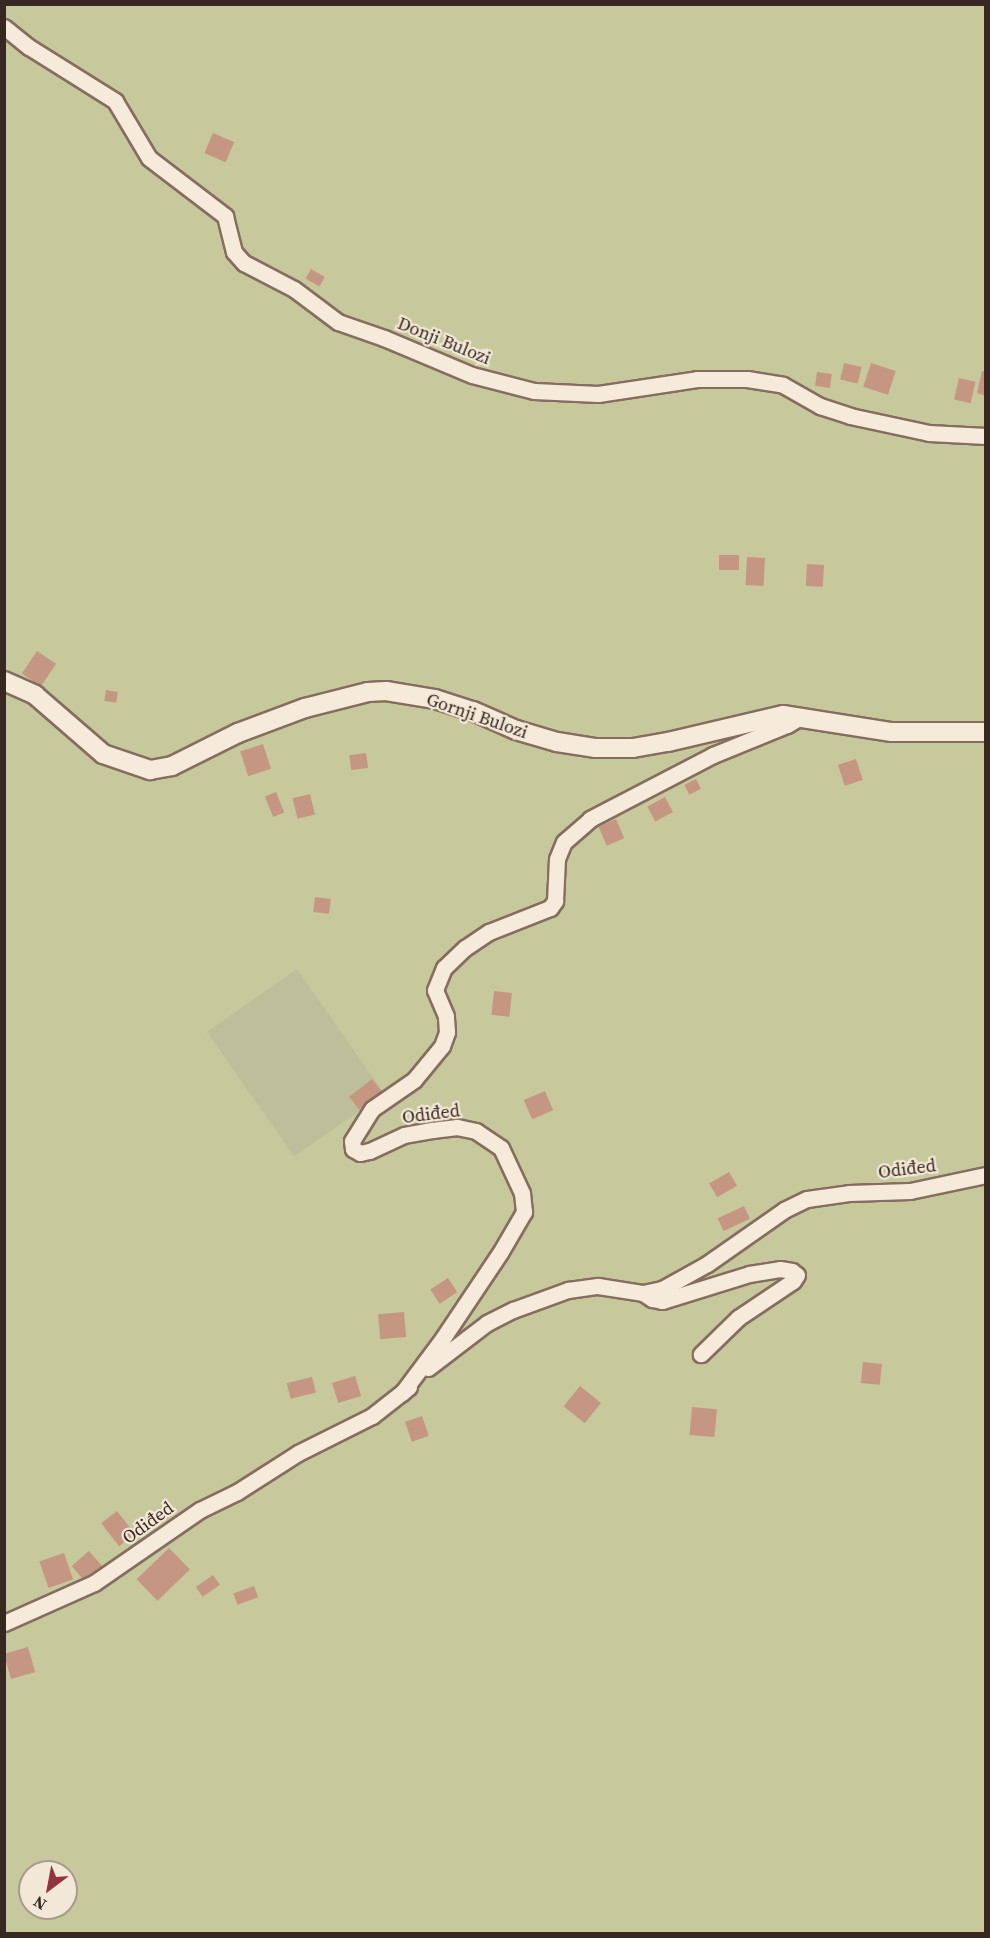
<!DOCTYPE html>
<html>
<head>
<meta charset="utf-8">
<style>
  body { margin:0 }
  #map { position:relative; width:990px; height:1938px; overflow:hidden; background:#ebdcc8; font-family:"Source Serif 4",serif }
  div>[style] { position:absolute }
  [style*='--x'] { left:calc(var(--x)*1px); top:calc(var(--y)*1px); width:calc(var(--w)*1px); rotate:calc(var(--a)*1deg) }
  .green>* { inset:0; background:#c8c89d }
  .cemetery>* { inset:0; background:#bebe9b; transform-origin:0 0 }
  .building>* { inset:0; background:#c59682; transform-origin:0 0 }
  .roads { filter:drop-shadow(2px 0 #856e5f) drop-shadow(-2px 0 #856e5f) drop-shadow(0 2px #856e5f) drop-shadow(0 -2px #856e5f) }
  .minor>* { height:15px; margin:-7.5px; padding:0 7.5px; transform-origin:7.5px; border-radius:7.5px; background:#f6ebdb }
  .tertiary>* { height:18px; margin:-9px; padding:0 9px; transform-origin:9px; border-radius:9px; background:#f6ebdb }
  span { translate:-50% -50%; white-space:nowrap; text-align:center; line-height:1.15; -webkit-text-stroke:4.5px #f3e7d7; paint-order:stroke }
  .street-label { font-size:18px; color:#372921 }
  .frame { position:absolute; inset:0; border:6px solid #372921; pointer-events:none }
  .north { position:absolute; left:18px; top:1860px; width:60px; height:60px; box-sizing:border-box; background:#f3e7d7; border:2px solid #a89b8e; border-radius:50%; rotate:212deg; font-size:16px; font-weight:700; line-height:24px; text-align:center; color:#372921 }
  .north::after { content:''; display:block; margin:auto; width:21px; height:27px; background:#8f3440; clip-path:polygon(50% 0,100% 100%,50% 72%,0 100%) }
</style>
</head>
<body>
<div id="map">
  <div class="green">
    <div style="clip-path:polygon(evenodd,5px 5px,985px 5px,985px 1933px,5px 1934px,5px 5px,30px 1872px,66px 1872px,66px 1908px,30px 1908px,30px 1872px)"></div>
  </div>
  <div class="cemetery">
    <div style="left:297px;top:969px;width:152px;height:110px;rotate:55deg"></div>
  </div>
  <div class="building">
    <div style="left:213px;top:133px;width:23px;height:22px;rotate:23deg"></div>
    <div style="left:311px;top:269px;width:16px;height:11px;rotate:30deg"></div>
    <div style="left:844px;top:363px;width:18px;height:17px;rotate:13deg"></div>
    <div style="left:871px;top:363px;width:26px;height:25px;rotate:18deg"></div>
    <div style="clip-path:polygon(982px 371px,986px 372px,986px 396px,977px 393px)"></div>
    <div style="left:817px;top:372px;width:15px;height:14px;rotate:8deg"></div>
    <div style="left:959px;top:378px;width:17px;height:22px;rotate:13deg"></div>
    <div style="left:739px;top:555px;width:15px;height:20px;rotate:90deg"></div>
    <div style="left:747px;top:557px;width:18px;height:28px;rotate:3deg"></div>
    <div style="left:807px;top:564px;width:17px;height:22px;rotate:3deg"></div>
    <div style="left:37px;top:651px;width:23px;height:27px;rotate:34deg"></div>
    <div style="left:106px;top:690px;width:12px;height:11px;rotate:9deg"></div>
    <div style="left:263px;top:744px;width:26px;height:24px;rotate:72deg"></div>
    <div style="left:366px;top:753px;width:15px;height:17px;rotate:82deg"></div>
    <div style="left:856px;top:759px;width:22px;height:19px;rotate:72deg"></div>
    <div style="left:696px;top:779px;width:11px;height:13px;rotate:63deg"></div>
    <div style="left:276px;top:792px;width:22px;height:12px;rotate:68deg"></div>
    <div style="left:310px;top:794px;width:21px;height:18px;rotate:76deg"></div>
    <div style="left:665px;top:797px;width:17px;height:20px;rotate:62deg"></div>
    <div style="left:616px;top:819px;width:21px;height:19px;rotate:67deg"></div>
    <div style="left:315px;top:897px;width:16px;height:15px;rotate:7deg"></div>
    <div style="left:494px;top:991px;width:18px;height:24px;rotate:6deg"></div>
    <div style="left:372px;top:1079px;width:16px;height:29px;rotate:52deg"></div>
    <div style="left:545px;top:1091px;width:21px;height:23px;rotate:67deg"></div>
    <div style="left:729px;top:1172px;width:16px;height:23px;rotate:60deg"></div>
    <div style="left:744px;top:1206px;width:14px;height:29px;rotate:65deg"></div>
    <div style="left:448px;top:1278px;width:17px;height:21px;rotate:57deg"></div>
    <div style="left:404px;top:1312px;width:25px;height:26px;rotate:85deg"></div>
    <div style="left:863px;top:1362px;width:19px;height:21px;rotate:6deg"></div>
    <div style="left:355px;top:1376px;width:21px;height:24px;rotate:73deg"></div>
    <div style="left:312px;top:1377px;width:16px;height:26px;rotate:76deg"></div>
    <div style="left:580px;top:1386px;width:27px;height:26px;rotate:39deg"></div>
    <div style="left:692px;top:1407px;width:25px;height:28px;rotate:5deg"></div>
    <div style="left:422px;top:1416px;width:21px;height:18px;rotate:71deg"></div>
    <div style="left:117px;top:1511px;width:29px;height:20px;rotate:52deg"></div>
    <div style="left:169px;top:1548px;width:30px;height:45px;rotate:46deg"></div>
    <div style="left:89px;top:1551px;width:21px;height:23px;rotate:49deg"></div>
    <div style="left:64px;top:1553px;width:28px;height:26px;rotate:71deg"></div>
    <div style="left:213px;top:1575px;width:12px;height:21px;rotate:55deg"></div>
    <div style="left:254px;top:1586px;width:12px;height:22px;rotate:70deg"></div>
    <div style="left:28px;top:1647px;width:26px;height:25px;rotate:74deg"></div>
  </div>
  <div class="roads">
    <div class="minor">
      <div style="--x:4;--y:27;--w:32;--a:39"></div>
      <div style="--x:29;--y:47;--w:102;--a:32.1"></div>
      <div style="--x:115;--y:101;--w:66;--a:59.2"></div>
      <div style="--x:149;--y:158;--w:96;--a:37.3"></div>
      <div style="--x:225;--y:216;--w:37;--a:76"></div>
      <div style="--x:234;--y:252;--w:15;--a:48"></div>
      <div style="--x:244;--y:263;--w:56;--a:27.5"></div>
      <div style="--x:294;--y:289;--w:55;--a:36.9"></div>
      <div style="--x:338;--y:322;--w:49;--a:19.2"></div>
      <div style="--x:384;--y:338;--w:95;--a:22.8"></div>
      <div style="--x:472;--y:375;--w:64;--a:14.5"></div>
      <div style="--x:534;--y:391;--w:64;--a:2.7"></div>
      <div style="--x:598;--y:394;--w:100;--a:-8.6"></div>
      <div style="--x:697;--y:379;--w:50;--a:0"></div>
      <div style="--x:747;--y:379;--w:36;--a:9"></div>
      <div style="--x:783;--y:385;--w:43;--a:29.6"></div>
      <div style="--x:820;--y:406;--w:32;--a:18"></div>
      <div style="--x:850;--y:416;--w:81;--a:12.1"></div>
      <div style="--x:929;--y:433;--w:57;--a:3"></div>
      <div style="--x:643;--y:1293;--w:11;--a:34"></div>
      <div style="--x:652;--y:1299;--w:10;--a:11"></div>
      <div style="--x:662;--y:1301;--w:91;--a:-17.2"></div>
      <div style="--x:749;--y:1274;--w:31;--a:-9"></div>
      <div style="--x:780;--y:1269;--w:12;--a:9"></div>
      <div style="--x:792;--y:1271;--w:6;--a:39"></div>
      <div style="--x:797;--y:1275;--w:7;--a:124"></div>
      <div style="--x:793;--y:1281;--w:66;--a:146.1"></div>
      <div style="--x:738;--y:1318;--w:52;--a:135.8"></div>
      <div style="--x:428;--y:1368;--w:74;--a:-37.3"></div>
      <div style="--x:487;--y:1323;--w:29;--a:-27"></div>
      <div style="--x:513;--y:1310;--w:59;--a:-20"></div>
      <div style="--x:568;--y:1290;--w:30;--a:-8"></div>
      <div style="--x:598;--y:1286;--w:46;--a:8.8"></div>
      <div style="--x:643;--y:1293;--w:19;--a:-12"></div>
      <div style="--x:662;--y:1289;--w:51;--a:-29.1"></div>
      <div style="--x:707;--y:1264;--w:94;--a:-35"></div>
      <div style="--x:784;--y:1210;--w:25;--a:-26"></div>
      <div style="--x:807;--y:1199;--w:42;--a:-8.1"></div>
      <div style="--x:849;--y:1193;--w:61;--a:-1.9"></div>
      <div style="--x:910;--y:1191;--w:78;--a:-11.9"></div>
      <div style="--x:402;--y:1393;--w:69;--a:-53.3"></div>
      <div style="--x:443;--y:1338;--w:102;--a:-56.2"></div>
      <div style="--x:500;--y:1253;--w:48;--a:-59.7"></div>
      <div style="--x:524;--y:1212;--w:19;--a:-96"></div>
      <div style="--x:522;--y:1193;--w:50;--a:-115"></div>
      <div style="--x:501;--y:1148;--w:30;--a:-146"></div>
      <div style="--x:476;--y:1131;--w:19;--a:-168"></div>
      <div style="--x:457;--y:1127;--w:25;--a:173"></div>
      <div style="--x:432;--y:1130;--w:28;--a:170"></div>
      <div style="--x:404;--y:1135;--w:38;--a:155"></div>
      <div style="--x:369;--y:1151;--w:9;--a:167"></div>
      <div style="--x:360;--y:1153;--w:8;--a:-150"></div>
      <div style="--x:353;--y:1149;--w:8;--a:-97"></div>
      <div style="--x:352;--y:1141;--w:38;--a:-58"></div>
      <div style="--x:372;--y:1109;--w:51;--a:-34.6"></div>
      <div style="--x:414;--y:1080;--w:44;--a:-50.5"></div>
      <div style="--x:442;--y:1046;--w:15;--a:-70"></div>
      <div style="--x:447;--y:1032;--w:16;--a:-94"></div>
      <div style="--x:446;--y:1016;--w:28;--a:-113"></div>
      <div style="--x:435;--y:990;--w:24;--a:-68"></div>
      <div style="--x:444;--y:968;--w:29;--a:-44"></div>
      <div style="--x:465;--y:948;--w:29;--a:-34"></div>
      <div style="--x:489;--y:932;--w:66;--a:-21.5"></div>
      <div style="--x:550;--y:908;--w:9;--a:-54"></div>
      <div style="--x:555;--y:901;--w:42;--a:-87.3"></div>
      <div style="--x:557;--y:859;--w:18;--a:-68"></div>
      <div style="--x:564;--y:842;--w:35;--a:-41"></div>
      <div style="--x:590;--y:819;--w:139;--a:-27.5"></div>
      <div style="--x:713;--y:755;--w:80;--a:-22.1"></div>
      <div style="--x:787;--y:725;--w:17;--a:-31"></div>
      <div style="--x:4;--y:1623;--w:98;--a:-24"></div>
      <div style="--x:94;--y:1583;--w:129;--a:-34.6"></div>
      <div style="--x:200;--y:1510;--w:41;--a:-25.9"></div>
      <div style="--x:237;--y:1492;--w:72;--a:-32.6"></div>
      <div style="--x:298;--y:1453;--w:83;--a:-26.6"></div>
      <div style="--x:372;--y:1416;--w:47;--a:-38.1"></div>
    </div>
    <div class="tertiary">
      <div style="--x:4;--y:681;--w:34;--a:24"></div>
      <div style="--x:35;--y:695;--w:90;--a:40.9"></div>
      <div style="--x:103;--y:754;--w:50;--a:18.8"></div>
      <div style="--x:150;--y:770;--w:22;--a:-10"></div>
      <div style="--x:172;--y:766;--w:74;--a:-26.6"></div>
      <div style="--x:238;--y:733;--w:72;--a:-20.5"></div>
      <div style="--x:305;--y:708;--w:65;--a:-14.3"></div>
      <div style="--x:368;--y:692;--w:18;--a:-3"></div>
      <div style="--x:386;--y:691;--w:50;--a:9.3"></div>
      <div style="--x:435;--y:699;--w:40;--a:18"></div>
      <div style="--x:473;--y:711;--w:47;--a:23.8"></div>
      <div style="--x:516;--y:730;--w:43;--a:16.3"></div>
      <div style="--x:557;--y:742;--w:38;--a:9"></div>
      <div style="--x:595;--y:748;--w:38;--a:0"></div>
      <div style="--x:633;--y:748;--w:36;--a:-10"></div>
      <div style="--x:668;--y:742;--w:118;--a:-13.2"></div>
      <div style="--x:783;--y:715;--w:110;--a:8.9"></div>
      <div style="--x:892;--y:732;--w:94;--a:0"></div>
    </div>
  </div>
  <div class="street-label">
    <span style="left:444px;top:341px;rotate:22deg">Donji Bulozi</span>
    <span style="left:477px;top:716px;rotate:19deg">Gornji Bulozi</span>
    <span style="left:431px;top:1114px;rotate:-7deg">Odiđed</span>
    <span style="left:907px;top:1169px;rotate:-7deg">Odiđed</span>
    <span style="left:148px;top:1523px;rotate:-36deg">Odiđed</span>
  </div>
  <div class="frame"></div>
  <div class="north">N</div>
</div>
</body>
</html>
